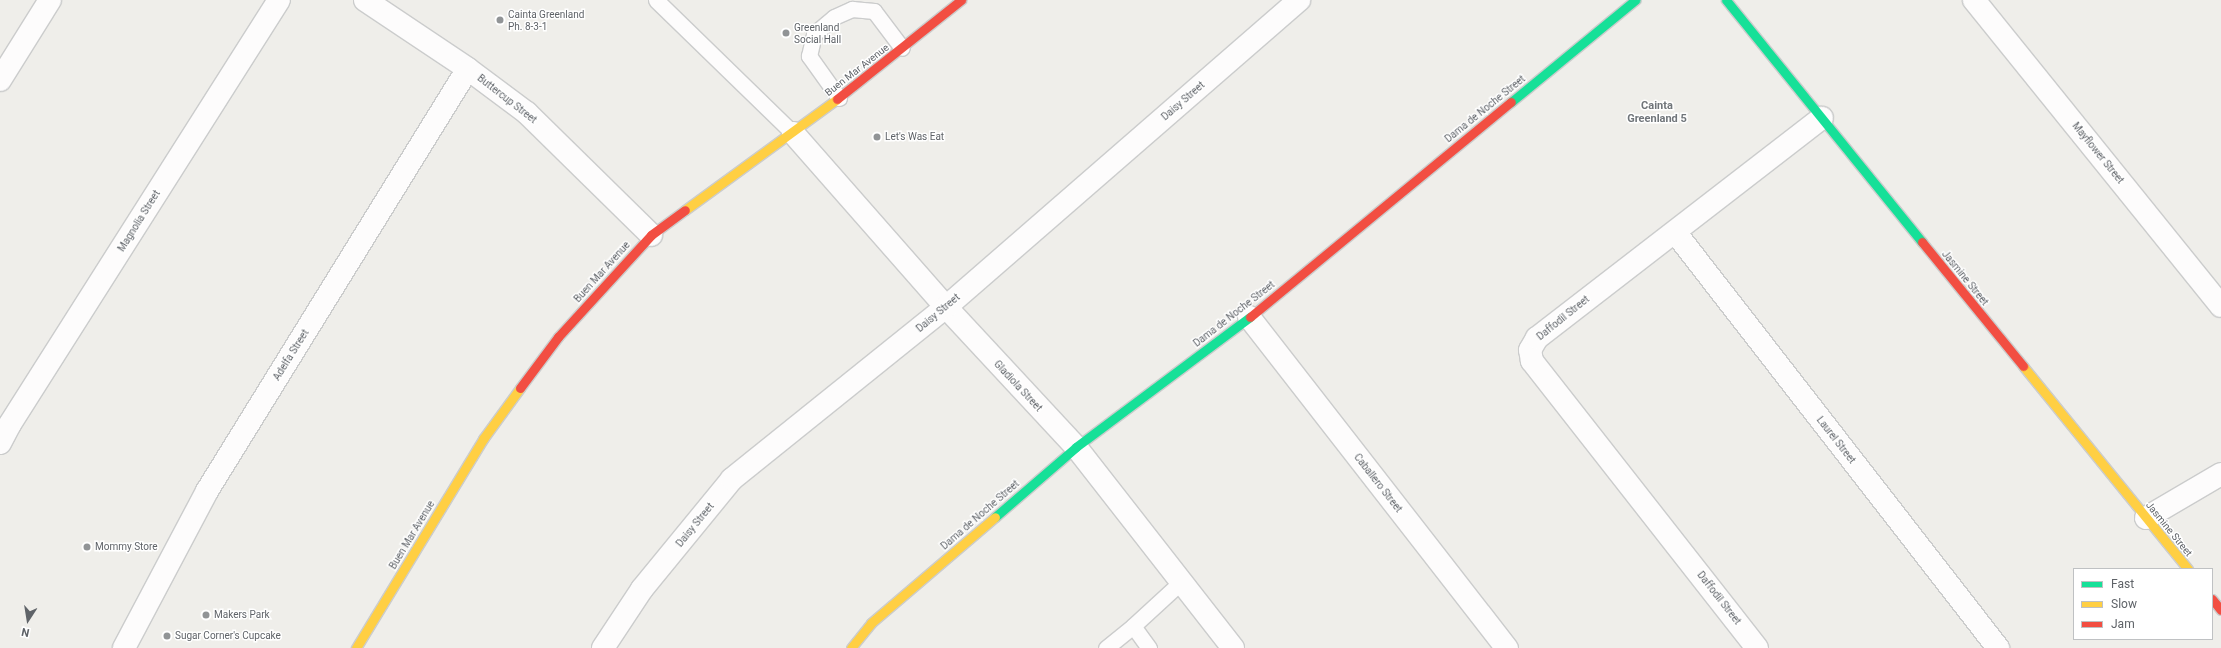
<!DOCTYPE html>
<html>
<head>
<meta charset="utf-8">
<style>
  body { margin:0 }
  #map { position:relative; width:2221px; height:648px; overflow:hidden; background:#efeeea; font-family:Roboto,sans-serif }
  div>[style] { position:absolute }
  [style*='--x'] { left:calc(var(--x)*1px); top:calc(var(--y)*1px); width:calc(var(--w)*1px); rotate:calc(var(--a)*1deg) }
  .roads { filter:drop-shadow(1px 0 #cbcccc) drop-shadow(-1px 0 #cbcccc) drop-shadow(0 1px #cbcccc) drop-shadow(0 -1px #cbcccc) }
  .lane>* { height:15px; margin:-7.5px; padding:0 7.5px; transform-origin:7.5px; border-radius:7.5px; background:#fdfcfc }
  .street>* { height:22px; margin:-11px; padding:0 11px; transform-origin:11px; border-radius:11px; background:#fdfcfc }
  .fast>* { height:9px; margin:-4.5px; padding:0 4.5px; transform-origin:4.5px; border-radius:4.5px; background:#16e098 }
  .slow>* { height:9px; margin:-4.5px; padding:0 4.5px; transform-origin:4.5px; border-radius:4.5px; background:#ffcf43 }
  .jam>* { height:9px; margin:-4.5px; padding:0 4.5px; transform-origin:4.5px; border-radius:4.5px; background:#f24e42 }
  .dots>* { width:11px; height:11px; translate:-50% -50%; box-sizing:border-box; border:2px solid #fff; border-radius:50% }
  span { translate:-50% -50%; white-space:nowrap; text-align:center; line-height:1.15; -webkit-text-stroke:3px #fff; paint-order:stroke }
  .poi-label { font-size:10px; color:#5f6368 }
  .left { translate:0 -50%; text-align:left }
  .street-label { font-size:10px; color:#5f6368 }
  .neighbourhood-label { font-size:11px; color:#70757a; font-weight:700 }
  .legend { position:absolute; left:2073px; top:568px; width:140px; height:72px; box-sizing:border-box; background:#fff; border:1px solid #bfc1c3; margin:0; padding:5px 7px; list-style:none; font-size:12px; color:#5f6368 }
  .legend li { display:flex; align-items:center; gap:8px; height:20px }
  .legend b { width:20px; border:1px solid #bfc1c3 }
  .north { position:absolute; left:8px; top:600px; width:40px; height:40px; -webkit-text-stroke:3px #fff; paint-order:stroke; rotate:192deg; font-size:11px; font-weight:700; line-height:16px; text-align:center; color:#5f6368 }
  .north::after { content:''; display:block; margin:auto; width:14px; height:18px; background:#5f6368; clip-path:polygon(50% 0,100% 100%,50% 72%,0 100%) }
</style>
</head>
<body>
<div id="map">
  <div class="roads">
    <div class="lane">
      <div style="--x:656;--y:0;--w:191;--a:44.2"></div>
      <div style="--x:839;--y:98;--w:52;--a:-125.5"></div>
      <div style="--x:809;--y:56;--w:23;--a:-77"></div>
      <div style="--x:814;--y:34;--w:26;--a:-40"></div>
      <div style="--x:834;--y:17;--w:20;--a:-24"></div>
      <div style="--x:852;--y:9;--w:22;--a:5"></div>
      <div style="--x:874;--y:11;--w:46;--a:52.9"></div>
      <div style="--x:1106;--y:648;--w:35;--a:-39"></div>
      <div style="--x:1149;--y:648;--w:27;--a:-126"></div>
      <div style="--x:1133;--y:626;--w:65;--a:-42.5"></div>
    </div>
    <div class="street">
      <div style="--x:365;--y:0;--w:124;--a:33.8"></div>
      <div style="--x:468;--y:69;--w:74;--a:36.7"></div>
      <div style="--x:527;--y:113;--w:174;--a:44.5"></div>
      <div style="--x:1974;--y:0;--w:393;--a:51.1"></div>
      <div style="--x:0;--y:80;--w:94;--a:-58"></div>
      <div style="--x:793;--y:133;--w:232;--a:48.7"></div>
      <div style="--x:946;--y:307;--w:191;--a:47.1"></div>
      <div style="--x:1076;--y:447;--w:255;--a:52"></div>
      <div style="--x:1675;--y:232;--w:527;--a:52.17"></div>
      <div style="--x:1249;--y:317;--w:420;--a:52.1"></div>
      <div style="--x:0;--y:443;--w:21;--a:-62"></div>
      <div style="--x:10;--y:424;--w:502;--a:-57.61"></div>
      <div style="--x:2146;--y:518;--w:87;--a:-30.4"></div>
      <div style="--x:124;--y:648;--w:178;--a:-62.1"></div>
      <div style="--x:207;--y:491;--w:496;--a:-58.3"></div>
      <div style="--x:603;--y:648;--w:71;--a:-56.5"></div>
      <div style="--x:642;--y:589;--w:142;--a:-50.7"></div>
      <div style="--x:732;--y:479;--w:275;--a:-38.8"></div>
      <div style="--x:946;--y:307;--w:468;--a:-41"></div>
      <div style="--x:1757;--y:648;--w:365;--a:-128.1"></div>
      <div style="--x:1532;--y:361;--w:11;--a:-100"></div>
      <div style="--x:1530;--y:350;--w:14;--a:-60"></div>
      <div style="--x:1537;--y:338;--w:360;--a:-37.7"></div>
    </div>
    <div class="fast">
      <div style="--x:1726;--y:0;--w:311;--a:51"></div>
      <div style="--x:1511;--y:102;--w:161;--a:-39.4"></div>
      <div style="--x:995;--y:517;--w:107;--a:-40.8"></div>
      <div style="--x:1076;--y:447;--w:217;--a:-36.8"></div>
    </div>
    <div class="slow">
      <div style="--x:685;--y:210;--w:188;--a:-36.1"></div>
      <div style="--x:2023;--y:366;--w:262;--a:50.9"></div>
      <div style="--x:356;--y:648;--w:245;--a:-58.7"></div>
      <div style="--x:483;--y:439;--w:63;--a:-54"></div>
      <div style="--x:851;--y:648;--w:32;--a:-51"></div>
      <div style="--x:871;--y:623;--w:163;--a:-40.5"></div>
    </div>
    <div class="jam">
      <div style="--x:837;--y:99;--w:159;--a:-38.6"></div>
      <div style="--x:1922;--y:242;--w:160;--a:50.8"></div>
      <div style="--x:1250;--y:317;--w:338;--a:-39.5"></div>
      <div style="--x:520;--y:388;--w:64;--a:-53.3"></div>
      <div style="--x:558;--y:337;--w:138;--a:-47.6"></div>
      <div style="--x:651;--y:235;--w:42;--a:-36.3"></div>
      <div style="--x:2212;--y:599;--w:14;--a:51"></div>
    </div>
  </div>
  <div class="dots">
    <div style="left:500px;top:20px;background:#919496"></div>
    <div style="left:786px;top:33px;background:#919496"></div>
    <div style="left:877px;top:137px;background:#919496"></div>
    <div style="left:87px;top:547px;background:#919496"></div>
    <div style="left:206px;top:615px;background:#919496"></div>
    <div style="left:167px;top:636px;background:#919496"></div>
  </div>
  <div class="poi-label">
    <span class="left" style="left:508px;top:20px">Cainta Greenland<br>Ph. 8-3-1</span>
    <span class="left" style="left:794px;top:33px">Greenland<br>Social Hall</span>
    <span class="left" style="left:885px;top:137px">Let's Was Eat</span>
    <span class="left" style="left:95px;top:547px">Mommy Store</span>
    <span class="left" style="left:214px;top:615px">Makers Park</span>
    <span class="left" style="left:175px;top:636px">Sugar Corner's Cupcake</span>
  </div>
  <div class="street-label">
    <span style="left:857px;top:70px;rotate:-38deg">Buen Mar Avenue</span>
    <span style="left:507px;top:99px;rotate:38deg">Buttercup Street</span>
    <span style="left:1183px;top:101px;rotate:-41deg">Daisy Street</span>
    <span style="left:1485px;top:109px;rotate:-39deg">Dama de Noche Street</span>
    <span style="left:2098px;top:153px;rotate:51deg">Mayflower Street</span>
    <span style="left:139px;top:221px;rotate:-58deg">Magnolia Street</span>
    <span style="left:602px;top:272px;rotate:-48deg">Buen Mar Avenue</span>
    <span style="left:1965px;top:278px;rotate:51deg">Jasmine Street</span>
    <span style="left:938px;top:313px;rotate:-40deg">Daisy Street</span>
    <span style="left:1234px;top:314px;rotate:-38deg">Dama de Noche Street</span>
    <span style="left:1563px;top:318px;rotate:-39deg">Daffodil Street</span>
    <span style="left:291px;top:355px;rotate:-58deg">Adelfa Street</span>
    <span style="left:1018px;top:386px;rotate:47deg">Gladiola Street</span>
    <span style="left:1836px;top:440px;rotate:52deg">Laurel Street</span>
    <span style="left:1378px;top:483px;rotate:52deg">Caballero Street</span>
    <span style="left:980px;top:515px;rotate:-41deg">Dama de Noche Street</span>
    <span style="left:695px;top:525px;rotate:-51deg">Daisy Street</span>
    <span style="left:2169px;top:529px;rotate:51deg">Jasmine Street</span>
    <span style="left:412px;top:535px;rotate:-59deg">Buen Mar Avenue</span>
    <span style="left:1719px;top:598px;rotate:52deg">Daffodil Street</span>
  </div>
  <div class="neighbourhood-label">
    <span style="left:1657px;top:113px">Cainta<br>Greenland 5</span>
  </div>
  <ul class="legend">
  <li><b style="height:5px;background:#16e098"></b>Fast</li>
  <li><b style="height:5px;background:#ffcf43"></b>Slow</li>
  <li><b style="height:5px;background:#f24e42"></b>Jam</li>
  </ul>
  <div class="north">N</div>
</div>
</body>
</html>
